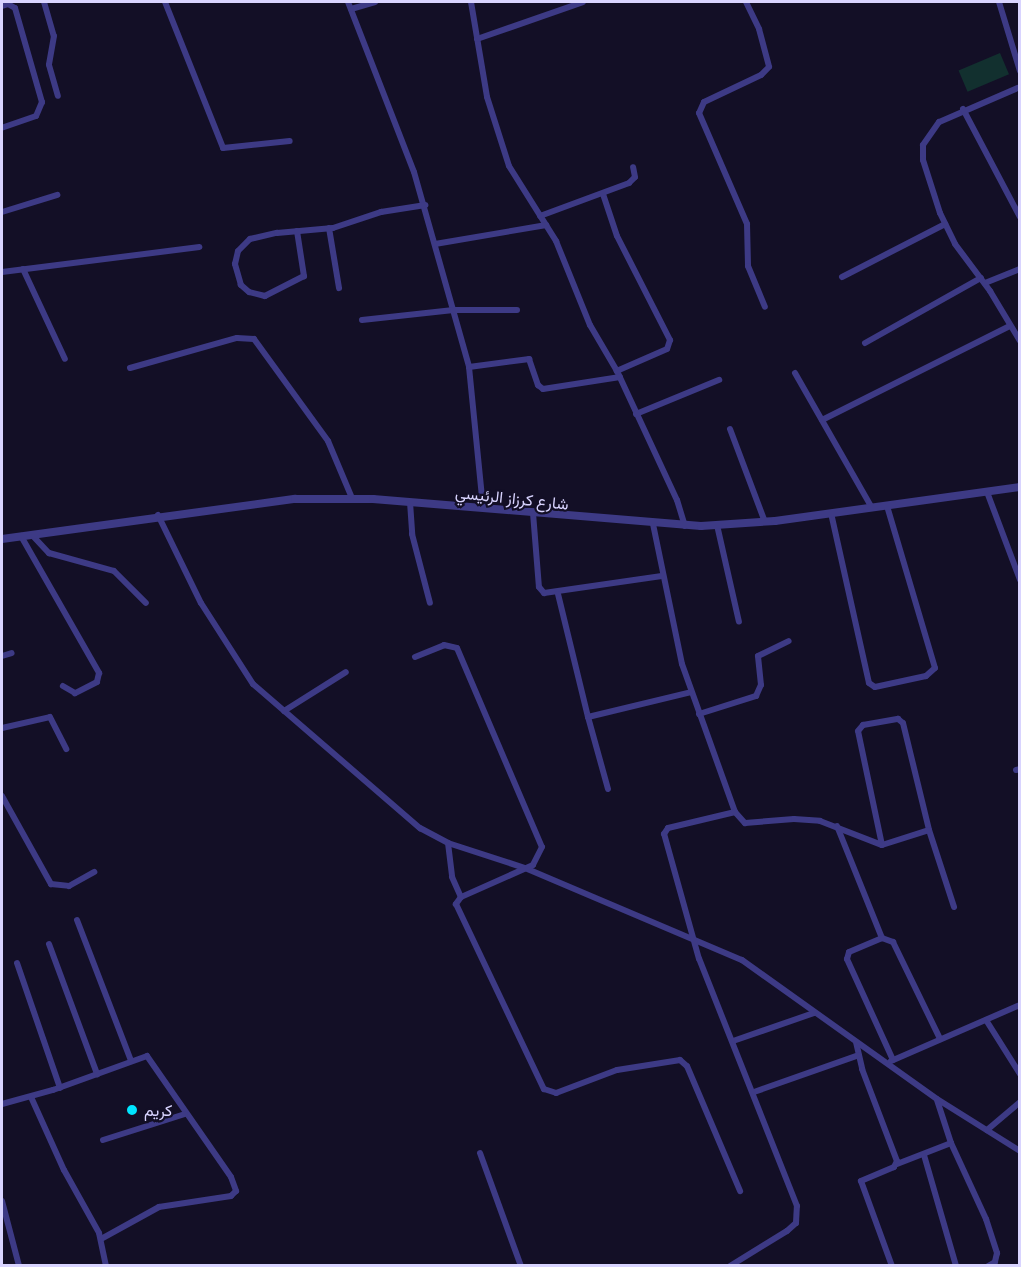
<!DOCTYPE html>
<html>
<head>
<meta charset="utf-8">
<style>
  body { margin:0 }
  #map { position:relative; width:1021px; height:1267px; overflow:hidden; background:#130f26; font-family:"Archivo Narrow",Vazirmatn,sans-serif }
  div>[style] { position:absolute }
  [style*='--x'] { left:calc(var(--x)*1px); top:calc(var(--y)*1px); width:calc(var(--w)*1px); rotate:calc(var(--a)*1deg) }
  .green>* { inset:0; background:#12302f; transform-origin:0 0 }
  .minor>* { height:6px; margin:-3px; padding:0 3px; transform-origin:3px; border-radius:3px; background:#3d3a85 }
  .tertiary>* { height:8px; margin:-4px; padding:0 4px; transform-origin:4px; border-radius:4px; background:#3d3a85 }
  .dots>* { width:16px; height:16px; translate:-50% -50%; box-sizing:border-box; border:3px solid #130f26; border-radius:50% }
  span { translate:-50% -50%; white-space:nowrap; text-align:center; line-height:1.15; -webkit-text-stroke:4.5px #130f26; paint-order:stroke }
  .street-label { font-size:16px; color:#d9d4ff }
  .poi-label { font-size:16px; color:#d9d4ff }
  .left { translate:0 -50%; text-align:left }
  .frame { position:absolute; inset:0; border:3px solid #d9d4ff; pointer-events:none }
</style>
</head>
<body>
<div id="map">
  <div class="green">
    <div style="left:1000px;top:53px;width:23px;height:45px;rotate:67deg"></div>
  </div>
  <div class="minor">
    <div style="--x:44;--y:2;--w:35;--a:74"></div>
    <div style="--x:54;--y:36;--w:29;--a:100"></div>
    <div style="--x:49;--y:65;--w:32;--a:74"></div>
    <div style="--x:165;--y:2;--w:157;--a:68.3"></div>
    <div style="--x:223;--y:148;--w:67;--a:-6"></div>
    <div style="--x:348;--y:2;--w:182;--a:68.8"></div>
    <div style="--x:414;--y:172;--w:203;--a:74.2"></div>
    <div style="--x:469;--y:367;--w:142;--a:84.3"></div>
    <div style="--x:471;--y:2;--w:96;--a:80.4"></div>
    <div style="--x:487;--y:97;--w:72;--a:72.3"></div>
    <div style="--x:509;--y:166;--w:89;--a:57.9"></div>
    <div style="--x:556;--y:241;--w:91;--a:68"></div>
    <div style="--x:590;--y:325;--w:53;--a:59.6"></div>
    <div style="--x:617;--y:371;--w:142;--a:65.1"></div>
    <div style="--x:677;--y:500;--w:27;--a:73"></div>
    <div style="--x:746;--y:2;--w:30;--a:64"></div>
    <div style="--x:759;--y:29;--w:39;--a:75"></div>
    <div style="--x:769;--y:67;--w:11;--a:135"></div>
    <div style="--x:761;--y:75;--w:63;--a:154.7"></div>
    <div style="--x:704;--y:102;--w:12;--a:114"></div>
    <div style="--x:699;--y:113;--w:121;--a:66.6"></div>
    <div style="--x:747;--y:224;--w:42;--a:88.6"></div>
    <div style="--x:748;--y:266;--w:44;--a:67.5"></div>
    <div style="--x:999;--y:2;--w:72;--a:73.1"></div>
    <div style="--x:2;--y:6;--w:6;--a:-18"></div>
    <div style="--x:8;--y:4;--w:8;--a:30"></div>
    <div style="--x:15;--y:8;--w:98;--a:74"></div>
    <div style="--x:42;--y:102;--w:15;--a:113"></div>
    <div style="--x:36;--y:116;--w:36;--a:161"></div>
    <div style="--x:351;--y:9;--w:25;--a:-16"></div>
    <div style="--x:477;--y:39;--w:112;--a:-19.2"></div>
    <div style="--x:1020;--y:87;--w:88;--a:156.6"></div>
    <div style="--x:939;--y:122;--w:28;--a:125"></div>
    <div style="--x:923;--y:145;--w:15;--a:90"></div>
    <div style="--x:923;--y:160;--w:56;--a:72.2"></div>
    <div style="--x:940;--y:213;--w:34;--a:64"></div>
    <div style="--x:955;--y:244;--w:59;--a:53.3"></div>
    <div style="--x:990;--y:291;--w:58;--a:59"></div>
    <div style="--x:963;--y:109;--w:122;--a:62.2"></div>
    <div style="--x:603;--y:194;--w:44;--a:71.6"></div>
    <div style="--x:617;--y:236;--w:117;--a:63"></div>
    <div style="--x:670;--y:340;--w:9;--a:108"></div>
    <div style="--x:667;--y:349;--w:55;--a:156.3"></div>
    <div style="--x:2;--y:212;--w:58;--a:-17.2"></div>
    <div style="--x:540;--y:216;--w:95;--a:-20.3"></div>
    <div style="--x:629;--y:183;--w:8;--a:-45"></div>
    <div style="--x:635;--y:177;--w:10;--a:-101"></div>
    <div style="--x:329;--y:228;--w:61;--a:80.5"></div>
    <div style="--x:297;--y:231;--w:46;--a:81.2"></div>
    <div style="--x:304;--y:276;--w:44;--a:152.9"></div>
    <div style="--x:265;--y:296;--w:16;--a:-166"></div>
    <div style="--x:249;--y:292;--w:11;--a:-139"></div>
    <div style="--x:241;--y:285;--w:22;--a:-106"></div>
    <div style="--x:235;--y:264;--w:13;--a:-77"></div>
    <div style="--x:238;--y:251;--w:17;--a:-45"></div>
    <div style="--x:250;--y:239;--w:28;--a:-13"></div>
    <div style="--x:277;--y:233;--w:56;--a:-5.1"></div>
    <div style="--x:333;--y:228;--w:51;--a:-18.4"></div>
    <div style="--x:381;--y:212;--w:45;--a:-9"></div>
    <div style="--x:435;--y:244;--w:113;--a:-9.7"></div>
    <div style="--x:23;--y:269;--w:99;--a:65"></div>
    <div style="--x:2;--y:272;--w:199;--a:-7.2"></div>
    <div style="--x:842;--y:277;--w:116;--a:-27.2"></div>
    <div style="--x:985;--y:283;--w:38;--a:-22"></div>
    <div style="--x:362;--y:320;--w:92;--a:-6.3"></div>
    <div style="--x:453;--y:310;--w:64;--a:0"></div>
    <div style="--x:865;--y:343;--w:133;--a:-29.3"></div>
    <div style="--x:469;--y:367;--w:61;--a:-7.6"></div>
    <div style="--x:529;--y:359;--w:28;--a:71"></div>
    <div style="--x:538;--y:385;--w:6;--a:39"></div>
    <div style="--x:543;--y:389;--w:78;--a:-8.9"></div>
    <div style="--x:130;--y:368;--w:111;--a:-15.7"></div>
    <div style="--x:237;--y:338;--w:17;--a:3"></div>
    <div style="--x:254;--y:339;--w:126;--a:54"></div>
    <div style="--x:328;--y:441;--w:62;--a:67.2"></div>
    <div style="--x:795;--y:373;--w:155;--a:60.3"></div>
    <div style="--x:636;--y:414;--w:90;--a:-22.3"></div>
    <div style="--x:822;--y:420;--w:210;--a:-26.6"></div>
    <div style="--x:730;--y:429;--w:99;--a:69.4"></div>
    <div style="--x:987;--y:492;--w:94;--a:69.4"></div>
    <div style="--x:410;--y:502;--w:32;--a:86"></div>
    <div style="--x:412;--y:534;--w:71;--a:75.4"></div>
    <div style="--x:533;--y:513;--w:74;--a:85.4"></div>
    <div style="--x:539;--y:587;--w:8;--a:50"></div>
    <div style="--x:544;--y:593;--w:119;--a:-8.2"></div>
    <div style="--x:831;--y:513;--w:174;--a:77.4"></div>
    <div style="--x:869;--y:683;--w:7;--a:34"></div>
    <div style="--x:875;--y:687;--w:52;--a:-12.2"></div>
    <div style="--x:926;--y:676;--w:12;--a:-42"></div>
    <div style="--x:935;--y:668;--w:169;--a:-106.5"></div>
    <div style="--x:158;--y:515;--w:98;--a:64"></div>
    <div style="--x:201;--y:603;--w:96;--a:57.3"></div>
    <div style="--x:253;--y:684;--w:221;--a:40.8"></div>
    <div style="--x:420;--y:828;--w:32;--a:28"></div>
    <div style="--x:448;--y:843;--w:81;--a:18"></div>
    <div style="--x:525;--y:868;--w:236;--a:23"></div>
    <div style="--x:742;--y:960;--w:239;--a:35.5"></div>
    <div style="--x:937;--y:1099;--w:98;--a:32.1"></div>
    <div style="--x:653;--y:524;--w:143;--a:78.3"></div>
    <div style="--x:682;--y:664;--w:157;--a:70.3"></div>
    <div style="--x:717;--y:525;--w:99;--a:77.2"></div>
    <div style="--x:32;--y:535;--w:25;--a:47"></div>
    <div style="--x:49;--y:553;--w:67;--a:15.5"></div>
    <div style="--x:114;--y:571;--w:45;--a:45"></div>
    <div style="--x:21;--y:536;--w:158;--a:60.3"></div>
    <div style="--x:99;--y:673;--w:9;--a:103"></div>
    <div style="--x:97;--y:682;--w:25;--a:153"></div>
    <div style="--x:75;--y:693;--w:14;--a:-150"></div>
    <div style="--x:558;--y:594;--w:127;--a:76.3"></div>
    <div style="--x:2;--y:656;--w:10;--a:-17"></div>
    <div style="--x:415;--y:657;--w:31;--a:-22"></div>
    <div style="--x:444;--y:645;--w:13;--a:13"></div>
    <div style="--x:457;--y:648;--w:216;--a:66.9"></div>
    <div style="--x:542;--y:847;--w:20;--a:117"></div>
    <div style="--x:533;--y:865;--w:79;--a:156"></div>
    <div style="--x:461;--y:897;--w:9;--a:126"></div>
    <div style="--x:456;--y:904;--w:205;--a:64.6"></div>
    <div style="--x:544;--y:1089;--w:13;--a:18"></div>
    <div style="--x:556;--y:1093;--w:65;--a:-20.7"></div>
    <div style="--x:617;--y:1070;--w:64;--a:-9"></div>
    <div style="--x:680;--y:1060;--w:9;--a:41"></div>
    <div style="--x:687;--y:1066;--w:136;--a:67"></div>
    <div style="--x:284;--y:711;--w:73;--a:-32.2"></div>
    <div style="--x:699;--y:714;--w:60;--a:-17.5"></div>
    <div style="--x:756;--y:696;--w:12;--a:-66"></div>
    <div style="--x:761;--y:685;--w:29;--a:-96"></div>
    <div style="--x:758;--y:656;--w:34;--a:-26"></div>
    <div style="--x:2;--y:728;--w:49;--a:-12.9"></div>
    <div style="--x:50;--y:717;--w:36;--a:63"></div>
    <div style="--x:1016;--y:770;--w:4;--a:-14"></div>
    <div style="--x:608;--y:789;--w:75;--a:-105.5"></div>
    <div style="--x:588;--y:717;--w:106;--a:-13.6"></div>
    <div style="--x:2;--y:796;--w:101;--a:60.9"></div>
    <div style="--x:51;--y:884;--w:18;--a:6"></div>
    <div style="--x:69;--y:886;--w:29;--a:-29"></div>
    <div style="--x:837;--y:826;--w:121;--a:68.1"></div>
    <div style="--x:448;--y:843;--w:34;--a:83"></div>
    <div style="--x:452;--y:877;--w:22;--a:66"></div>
    <div style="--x:882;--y:845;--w:116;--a:-101.9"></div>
    <div style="--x:858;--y:731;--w:8;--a:-50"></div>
    <div style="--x:863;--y:725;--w:36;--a:-10"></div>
    <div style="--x:898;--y:719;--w:6;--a:39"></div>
    <div style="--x:903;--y:723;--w:110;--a:76.3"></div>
    <div style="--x:929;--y:830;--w:81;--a:72"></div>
    <div style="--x:77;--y:920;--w:151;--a:69"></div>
    <div style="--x:49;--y:944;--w:139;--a:69.7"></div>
    <div style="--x:17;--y:963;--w:132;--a:71"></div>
    <div style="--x:986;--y:1020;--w:64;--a:57.8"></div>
    <div style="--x:733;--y:1041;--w:86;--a:-19.1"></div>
    <div style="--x:856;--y:1042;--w:28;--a:77"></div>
    <div style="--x:862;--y:1069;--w:98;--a:69.2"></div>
    <div style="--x:897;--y:1161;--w:7;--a:117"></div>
    <div style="--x:894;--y:1167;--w:36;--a:157"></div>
    <div style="--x:861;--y:1181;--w:90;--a:70"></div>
    <div style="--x:893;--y:1060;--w:111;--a:-114.5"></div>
    <div style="--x:847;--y:959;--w:7;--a:-74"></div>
    <div style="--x:849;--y:952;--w:36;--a:-23"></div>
    <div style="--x:882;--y:938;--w:12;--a:20"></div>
    <div style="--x:893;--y:942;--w:108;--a:64.1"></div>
    <div style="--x:891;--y:1061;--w:141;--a:-23.5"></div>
    <div style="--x:754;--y:1092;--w:111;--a:-19.4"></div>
    <div style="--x:31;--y:1097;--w:80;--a:65.7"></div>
    <div style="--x:64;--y:1170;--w:72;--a:60.9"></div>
    <div style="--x:99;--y:1233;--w:34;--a:78"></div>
    <div style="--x:2;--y:1104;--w:53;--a:-15.4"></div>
    <div style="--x:53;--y:1090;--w:100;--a:-19.9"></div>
    <div style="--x:147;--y:1056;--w:147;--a:55.2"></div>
    <div style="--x:231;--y:1177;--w:15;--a:70"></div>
    <div style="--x:236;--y:1191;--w:7;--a:135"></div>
    <div style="--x:231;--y:1196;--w:73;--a:171.3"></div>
    <div style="--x:159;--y:1207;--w:66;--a:151.1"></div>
    <div style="--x:987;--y:1130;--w:43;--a:-40.3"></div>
    <div style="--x:103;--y:1140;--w:86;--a:-17.6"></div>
    <div style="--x:951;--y:1143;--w:84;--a:65.3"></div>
    <div style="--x:986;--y:1219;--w:36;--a:72"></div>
    <div style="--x:997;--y:1253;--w:9;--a:103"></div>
    <div style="--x:995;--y:1262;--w:8;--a:150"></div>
    <div style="--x:480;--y:1153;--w:120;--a:70.1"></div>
    <div style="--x:924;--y:1155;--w:116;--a:73.9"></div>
    <div style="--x:897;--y:1164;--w:58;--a:-21.3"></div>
    <div style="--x:951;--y:1143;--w:45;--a:-108"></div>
    <div style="--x:2;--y:1201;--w:67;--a:75.3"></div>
    <div style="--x:730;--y:1266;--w:67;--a:-31.6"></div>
    <div style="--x:787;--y:1231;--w:12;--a:-42"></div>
    <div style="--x:796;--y:1223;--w:17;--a:-87"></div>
    <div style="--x:797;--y:1206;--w:266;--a:-111.6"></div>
    <div style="--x:699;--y:959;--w:130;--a:-105.6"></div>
    <div style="--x:664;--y:834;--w:7;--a:-56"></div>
    <div style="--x:668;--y:828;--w:69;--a:-13.4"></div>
    <div style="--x:735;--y:812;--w:15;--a:48"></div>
    <div style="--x:745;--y:823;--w:49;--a:-4.7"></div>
    <div style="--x:794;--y:819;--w:26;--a:4"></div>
    <div style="--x:820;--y:821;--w:66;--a:21.2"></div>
    <div style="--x:882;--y:845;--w:49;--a:-17.7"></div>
  </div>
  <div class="tertiary">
    <div style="--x:2;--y:539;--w:296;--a:-7.8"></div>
    <div style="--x:295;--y:499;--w:78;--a:0"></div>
    <div style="--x:373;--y:499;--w:329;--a:4.7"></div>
    <div style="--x:701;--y:526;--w:74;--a:-3.9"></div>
    <div style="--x:775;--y:521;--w:247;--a:-7.9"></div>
  </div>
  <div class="dots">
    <div style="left:132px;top:1110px;background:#00e5ff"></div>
  </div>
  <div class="street-label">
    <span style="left:512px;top:498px;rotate:6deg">شارع كرزاز الرئيسي</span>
  </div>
  <div class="poi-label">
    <span class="left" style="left:144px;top:1110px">كريم</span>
  </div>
  <div class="frame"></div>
</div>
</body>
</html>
